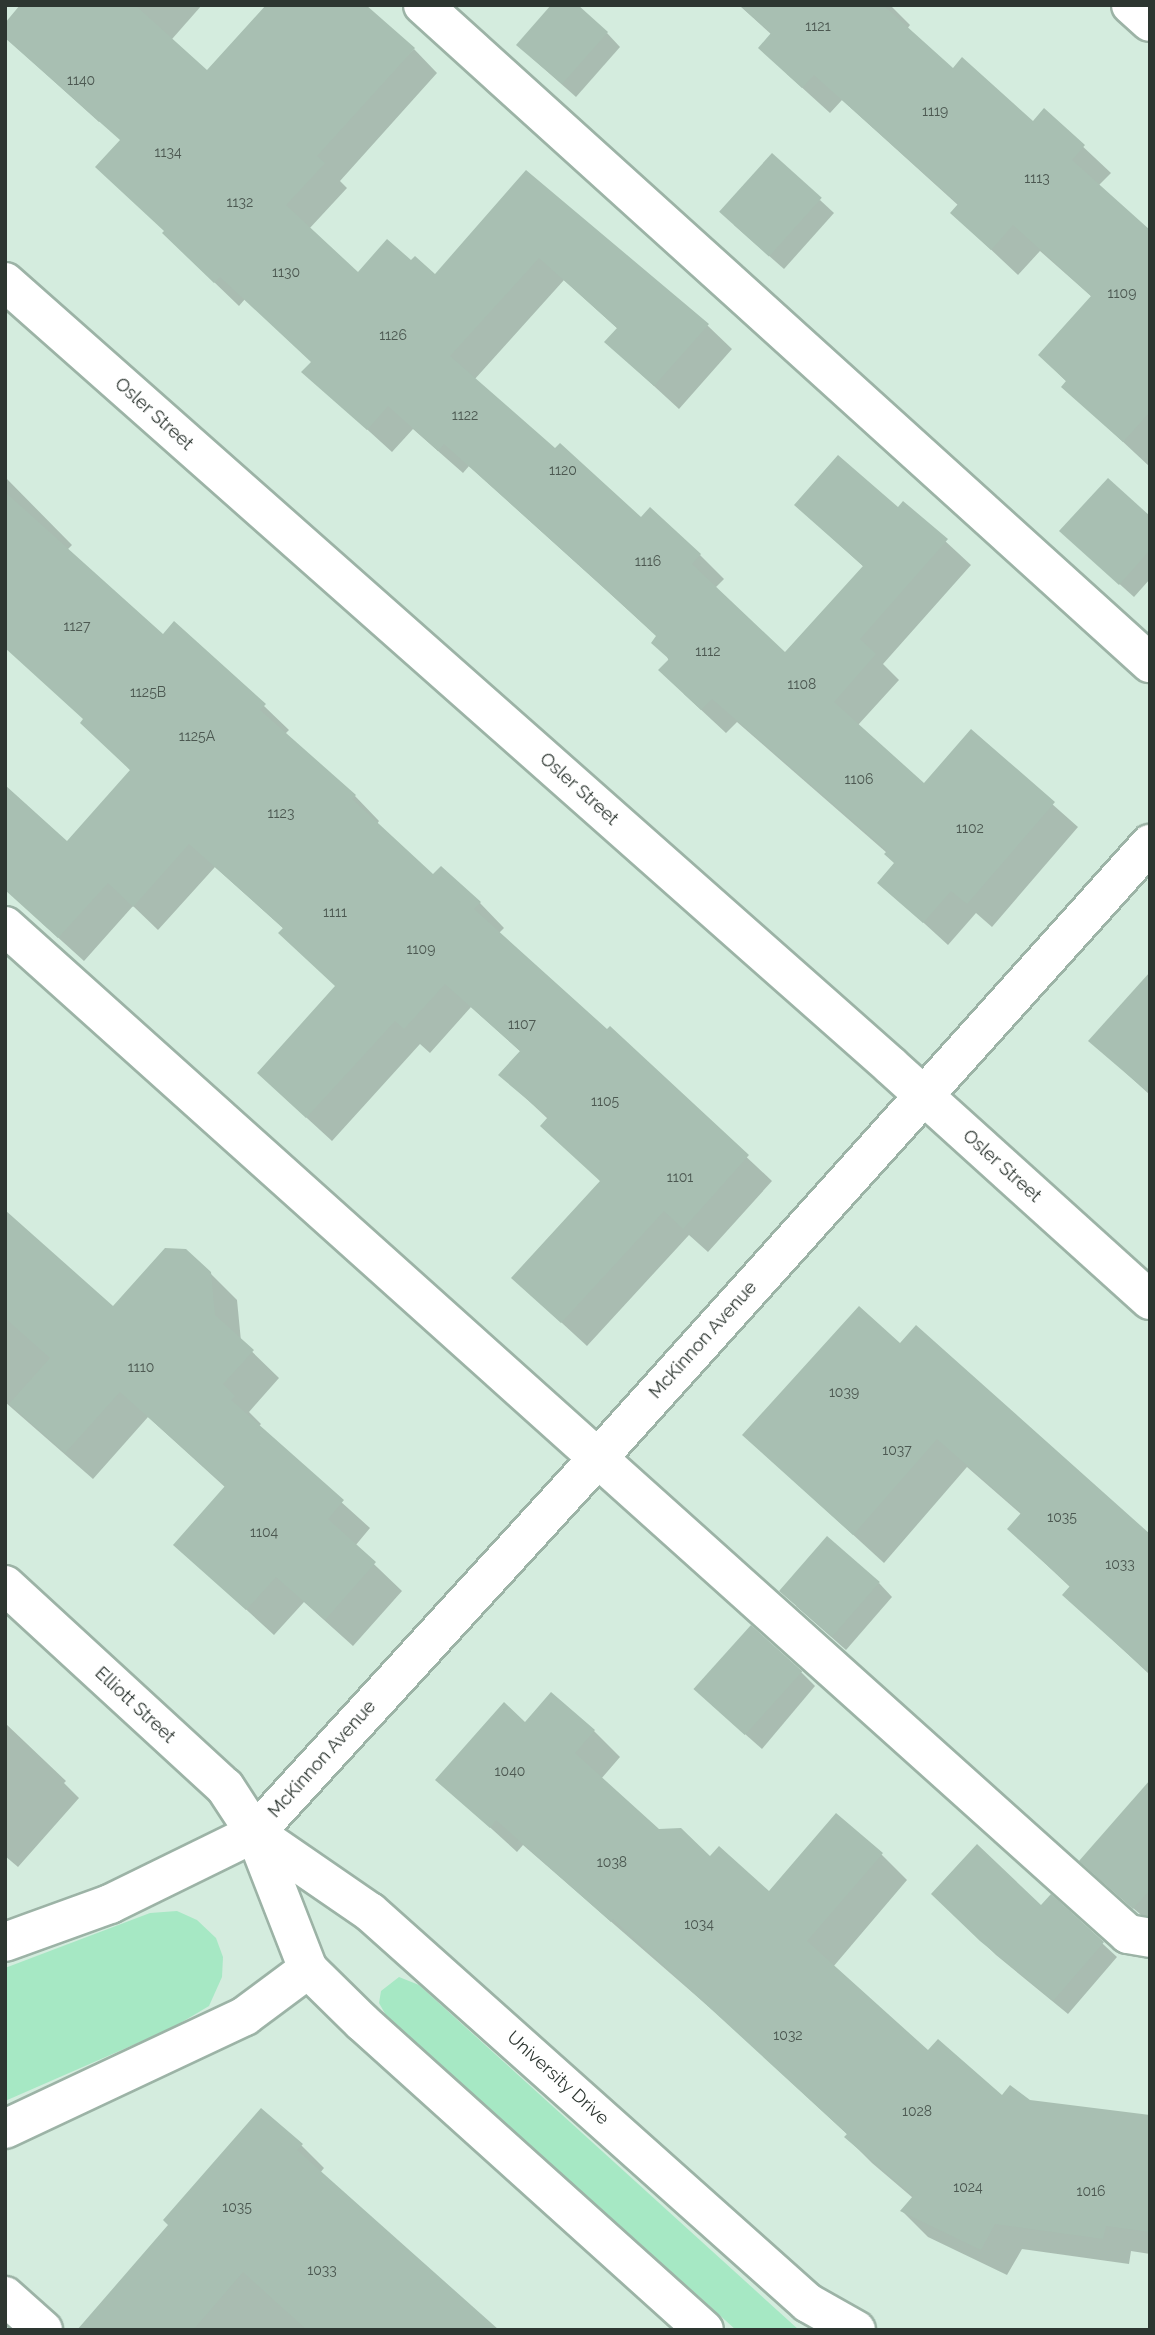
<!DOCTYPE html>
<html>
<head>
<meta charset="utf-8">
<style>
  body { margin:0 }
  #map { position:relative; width:1155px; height:2335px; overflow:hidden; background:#d4ecde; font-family:Raleway,sans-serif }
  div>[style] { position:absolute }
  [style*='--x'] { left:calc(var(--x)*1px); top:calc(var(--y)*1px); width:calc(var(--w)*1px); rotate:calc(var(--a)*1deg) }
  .green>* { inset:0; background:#a6e8c4 }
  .shadow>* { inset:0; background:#0003 }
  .building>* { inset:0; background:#a8bfb2; transform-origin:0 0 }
  .roads { filter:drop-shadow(2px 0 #9cb3a6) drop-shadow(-2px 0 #9cb3a6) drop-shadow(0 2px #9cb3a6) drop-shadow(0 -2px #9cb3a6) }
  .minor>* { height:38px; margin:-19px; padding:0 19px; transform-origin:19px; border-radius:19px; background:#fff }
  span { translate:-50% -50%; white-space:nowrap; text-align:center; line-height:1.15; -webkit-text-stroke:7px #fff; paint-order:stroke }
  .number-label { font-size:14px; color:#4c5851 }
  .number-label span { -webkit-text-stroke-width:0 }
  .street-label { font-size:18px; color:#2d3631 }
  .frame { position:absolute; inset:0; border:7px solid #2d3631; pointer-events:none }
</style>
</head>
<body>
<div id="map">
  <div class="green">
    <div style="clip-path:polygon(177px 1911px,197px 1920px,216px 1938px,223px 1957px,222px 1977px,209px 2006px,172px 2028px,5px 2101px,5px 1968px,150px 1913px)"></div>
    <div style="clip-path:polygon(399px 1977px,419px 1985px,799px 2330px,736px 2330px,715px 2311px,387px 2017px,379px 2003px,381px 1991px)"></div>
  </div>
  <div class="shadow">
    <div style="clip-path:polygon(23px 5px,202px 5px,99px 122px,5px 37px)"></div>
    <div style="clip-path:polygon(739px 5px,890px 5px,910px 25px,907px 29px,953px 70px,1033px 123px,1045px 111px,1111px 173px,1098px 186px,1150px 232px,1150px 467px,1063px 386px,1067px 382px,1040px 355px,1092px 297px,1040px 251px,1018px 275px,952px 213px,959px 206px,842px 100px,830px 113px,787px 74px,772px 35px)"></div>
    <div style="clip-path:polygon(607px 33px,620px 47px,576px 97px,532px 58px)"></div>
    <div style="clip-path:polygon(414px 49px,437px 73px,340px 181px,347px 188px,309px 229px,358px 275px,411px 263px,435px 276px,526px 172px,708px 326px,732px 349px,679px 409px,606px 342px,618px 329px,564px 280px,474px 380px,555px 451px,641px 519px,700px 555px,724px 579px,715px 588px,785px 654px,864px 567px,796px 505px,898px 509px,904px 503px,971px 565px,883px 664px,899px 680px,858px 725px,925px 786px,971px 732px,1078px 827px,992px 927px,976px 913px,948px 945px,880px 883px,896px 864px,887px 853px,737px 722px,726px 733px,684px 694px,658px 637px,627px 609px,469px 466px,463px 473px,413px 429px,392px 452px,304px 372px,312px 362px,245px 299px,239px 306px,188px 257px)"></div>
    <div style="clip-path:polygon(820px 200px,834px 213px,784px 269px,734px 225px)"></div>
    <div style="clip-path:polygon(5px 477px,72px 545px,67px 550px,163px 636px,175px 624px,264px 706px,289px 730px,285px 734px,355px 796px,379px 821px,377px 824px,434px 877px,480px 903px,504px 928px,499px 933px,608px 1031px,610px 1029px,772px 1181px,708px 1252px,689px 1235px,587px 1346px,513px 1278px,601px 1182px,548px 1119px,501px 1075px,521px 1052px,471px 1007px,430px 1053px,420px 1044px,332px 1141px,284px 1097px,337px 987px,284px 929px,215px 867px,158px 930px,133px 906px,84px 961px,42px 923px,67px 843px,131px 771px,85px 720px,5px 605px)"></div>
    <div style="clip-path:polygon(1150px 518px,1150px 579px,1134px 597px,1075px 544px)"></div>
    <div style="clip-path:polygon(1150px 975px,1150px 1095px,1091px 1041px)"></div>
    <div style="clip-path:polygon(5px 1213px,113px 1309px,210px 1273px,237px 1300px,241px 1341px,279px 1378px,249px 1412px,261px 1424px,258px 1427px,370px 1528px,355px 1546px,402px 1591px,353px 1646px,304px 1602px,274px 1635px,176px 1545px,226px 1488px,148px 1417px,93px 1479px,5px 1402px)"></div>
    <div style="clip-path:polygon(900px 1345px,1150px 1536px,1150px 1675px,1065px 1595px,1071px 1588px,1009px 1529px,1022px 1515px,967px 1467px,884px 1563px,744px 1435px)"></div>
    <div style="clip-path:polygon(879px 1583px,892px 1597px,846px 1650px,796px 1606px)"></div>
    <div style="clip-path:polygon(801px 1672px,815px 1686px,762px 1749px,711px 1704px)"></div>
    <div style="clip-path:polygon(5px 1723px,66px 1781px,64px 1783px,79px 1798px,18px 1867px,5px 1856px)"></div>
    <div style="clip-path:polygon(526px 1724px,594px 1731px,620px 1757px,601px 1779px,659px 1831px,769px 1894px,881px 1854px,907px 1880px,833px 1967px,928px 2053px,1003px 2098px,1150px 2117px,1150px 2254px,1131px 2251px,1129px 2264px,1022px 2249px,1007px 2275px,928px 2237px,902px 2211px,913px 2198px,872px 2163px,846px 2137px,848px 2135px,732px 2027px,523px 1845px,517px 1852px,438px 1780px)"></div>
    <div style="clip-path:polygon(1150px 1825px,1150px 1919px,1148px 1921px,1095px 1875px)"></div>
    <div style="clip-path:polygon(1051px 1896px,1117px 1957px,1068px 2014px,996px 1955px,947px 1907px,1041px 1907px)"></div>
    <div style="clip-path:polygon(301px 2145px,324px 2168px,320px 2173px,495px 2330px,98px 2330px)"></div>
  </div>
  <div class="building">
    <div style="clip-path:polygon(20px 5px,135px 5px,207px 70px,266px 5px,366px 5px,415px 48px,317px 156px,325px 163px,286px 205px,358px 272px,387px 239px,411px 260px,415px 256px,435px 274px,526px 170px,709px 324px,654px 386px,604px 342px,617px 328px,539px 258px,450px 356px,555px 448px,560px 443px,641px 517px,650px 507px,701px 554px,692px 564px,785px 652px,863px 566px,794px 505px,838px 455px,898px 507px,903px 501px,948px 539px,860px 639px,876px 654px,834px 702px,924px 783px,971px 729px,1055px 802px,967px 904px,951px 891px,923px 923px,877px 883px,894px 863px,884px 854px,887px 851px,712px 699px,701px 710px,658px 670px,669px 659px,651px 643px,656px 636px,601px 585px,444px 444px,438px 451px,388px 406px,367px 430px,301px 372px,311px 362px,220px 277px,214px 283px,162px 233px,164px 231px,95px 167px,120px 140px,5px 38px,5px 23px)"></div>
    <div style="clip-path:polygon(551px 5px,578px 5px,608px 32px,562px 84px,516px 45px)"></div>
    <div style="clip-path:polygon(739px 5px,883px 5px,953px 68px,962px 57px,1033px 121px,1044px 108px,1085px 145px,1072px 160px,1150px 230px,1150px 412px,1123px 442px,1061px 387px,1066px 381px,1038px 355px,1091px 296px,1013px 225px,991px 250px,950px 213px,958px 204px,814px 75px,802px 88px,758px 48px,771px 33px)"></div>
    <div style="left:772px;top:153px;width:67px;height:79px;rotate:42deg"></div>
    <div style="clip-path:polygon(1108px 478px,1150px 516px,1150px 550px,1119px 585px,1059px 531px)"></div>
    <div style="clip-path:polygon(5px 492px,163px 634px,174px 621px,266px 704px,260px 710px,356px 795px,352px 799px,433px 874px,441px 866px,481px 902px,474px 909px,607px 1029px,610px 1026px,749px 1155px,683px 1229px,664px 1211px,561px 1323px,511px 1278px,600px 1181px,540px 1126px,548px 1117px,498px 1075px,520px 1051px,445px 984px,404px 1029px,395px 1021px,306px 1118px,257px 1073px,335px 986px,278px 933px,283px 928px,189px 844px,133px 907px,108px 883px,58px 938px,5px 890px,5px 785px,67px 841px,130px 770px,80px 723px,83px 719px,5px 648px)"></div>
    <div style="clip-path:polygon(1150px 972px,1150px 1094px,1088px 1041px)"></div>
    <div style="clip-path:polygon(5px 1210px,113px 1306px,165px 1248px,186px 1249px,211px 1272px,215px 1315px,254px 1350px,223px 1384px,235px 1396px,231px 1400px,344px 1500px,328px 1519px,376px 1562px,325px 1620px,276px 1577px,246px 1610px,173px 1545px,225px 1486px,120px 1392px,65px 1453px,9px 1404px,50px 1358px,5px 1318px)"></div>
    <div style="clip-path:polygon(859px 1306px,900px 1343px,916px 1325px,1150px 1534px,1150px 1674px,1062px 1595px,1070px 1586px,1007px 1529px,1021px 1513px,937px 1439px,853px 1535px,742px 1435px)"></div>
    <div style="left:827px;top:1536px;width:70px;height:73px;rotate:41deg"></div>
    <div style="left:751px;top:1625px;width:69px;height:86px;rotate:42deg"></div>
    <div style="clip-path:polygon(551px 1692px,595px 1730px,575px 1753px,659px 1829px,681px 1828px,710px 1856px,719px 1846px,769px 1891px,836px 1813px,883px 1853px,807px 1941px,928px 2050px,938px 2039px,1002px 2095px,1010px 2085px,1030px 2100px,1150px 2115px,1150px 2232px,1106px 2226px,1103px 2239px,995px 2224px,981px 2250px,900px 2211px,913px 2196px,844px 2137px,847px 2134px,613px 1919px,611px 1922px,496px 1820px,490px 1828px,435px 1780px,504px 1702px,525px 1722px)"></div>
    <div style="clip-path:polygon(1150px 1780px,1150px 1890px,1133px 1909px,1079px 1861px)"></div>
    <div style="clip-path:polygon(977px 1844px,1041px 1905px,1051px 1894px,1104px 1942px,1053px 2001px,980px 1941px,931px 1894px)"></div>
    <div style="clip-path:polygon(261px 2108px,303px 2144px,297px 2150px,499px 2330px,307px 2330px,243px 2272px,193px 2330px,77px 2330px,168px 2225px,163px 2220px)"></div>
  </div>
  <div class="roads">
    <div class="minor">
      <div style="--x:423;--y:5;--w:981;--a:42.15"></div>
      <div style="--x:1131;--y:5;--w:25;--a:42"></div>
      <div style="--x:5;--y:282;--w:1183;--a:41.5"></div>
      <div style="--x:891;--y:1066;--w:349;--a:42.1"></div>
      <div style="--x:5;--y:926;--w:1509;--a:41.91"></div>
      <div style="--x:1128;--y:1934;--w:22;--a:10"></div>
      <div style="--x:5;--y:1585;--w:299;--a:42.6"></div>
      <div style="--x:225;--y:1787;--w:55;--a:56.9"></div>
      <div style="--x:255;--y:1833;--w:146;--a:68.7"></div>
      <div style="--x:308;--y:1969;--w:76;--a:44.5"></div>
      <div style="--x:362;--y:2022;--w:460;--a:42"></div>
      <div style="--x:255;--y:1833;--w:140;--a:34.5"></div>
      <div style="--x:370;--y:1912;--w:587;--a:41.76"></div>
      <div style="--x:808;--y:2303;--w:55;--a:29.4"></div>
      <div style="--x:5;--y:1942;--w:112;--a:-19.9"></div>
      <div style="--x:110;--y:1904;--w:161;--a:-26.1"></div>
      <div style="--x:255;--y:1833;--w:508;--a:-47.55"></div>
      <div style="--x:598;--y:1458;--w:826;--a:-48.04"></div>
      <div style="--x:5;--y:2129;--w:265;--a:-25.2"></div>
      <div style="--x:245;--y:2016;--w:79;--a:-36.7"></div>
      <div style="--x:5;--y:2296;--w:51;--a:41.8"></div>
    </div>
  </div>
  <div class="number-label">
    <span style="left:818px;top:26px">1121</span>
    <span style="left:81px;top:80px">1140</span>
    <span style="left:935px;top:111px">1119</span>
    <span style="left:168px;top:152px">1134</span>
    <span style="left:1037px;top:178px">1113</span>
    <span style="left:240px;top:202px">1132</span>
    <span style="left:286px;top:272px">1130</span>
    <span style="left:1122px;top:293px">1109</span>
    <span style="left:393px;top:335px">1126</span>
    <span style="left:465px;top:415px">1122</span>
    <span style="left:563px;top:470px">1120</span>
    <span style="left:648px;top:561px">1116</span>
    <span style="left:77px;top:626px">1127</span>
    <span style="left:708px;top:651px">1112</span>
    <span style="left:802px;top:684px">1108</span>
    <span style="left:148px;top:692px">1125B</span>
    <span style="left:197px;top:736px">1125A</span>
    <span style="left:859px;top:779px">1106</span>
    <span style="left:281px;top:813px">1123</span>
    <span style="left:970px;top:828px">1102</span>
    <span style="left:335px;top:912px">1111</span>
    <span style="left:421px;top:949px">1109</span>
    <span style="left:522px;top:1024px">1107</span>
    <span style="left:605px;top:1101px">1105</span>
    <span style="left:680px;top:1177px">1101</span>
    <span style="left:141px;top:1367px">1110</span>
    <span style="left:844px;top:1392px">1039</span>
    <span style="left:897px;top:1450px">1037</span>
    <span style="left:1062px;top:1517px">1035</span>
    <span style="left:264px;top:1532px">1104</span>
    <span style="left:1120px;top:1564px">1033</span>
    <span style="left:510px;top:1771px">1040</span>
    <span style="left:612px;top:1862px">1038</span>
    <span style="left:699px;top:1924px">1034</span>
    <span style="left:788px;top:2035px">1032</span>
    <span style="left:917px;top:2111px">1028</span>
    <span style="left:968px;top:2187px">1024</span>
    <span style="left:1091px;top:2191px">1016</span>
    <span style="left:237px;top:2207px">1035</span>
    <span style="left:322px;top:2270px">1033</span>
  </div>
  <div class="street-label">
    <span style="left:154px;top:414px;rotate:42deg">Osler Street</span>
    <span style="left:579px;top:789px;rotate:42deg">Osler Street</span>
    <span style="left:1002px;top:1166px;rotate:42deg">Osler Street</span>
    <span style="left:703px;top:1340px;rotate:-48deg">McKinnon Avenue</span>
    <span style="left:135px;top:1705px;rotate:43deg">Elliott Street</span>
    <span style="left:322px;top:1759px;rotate:-48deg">McKinnon Avenue</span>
    <span style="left:558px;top:2078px;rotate:42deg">University Drive</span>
  </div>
  <div class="frame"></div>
</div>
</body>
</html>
